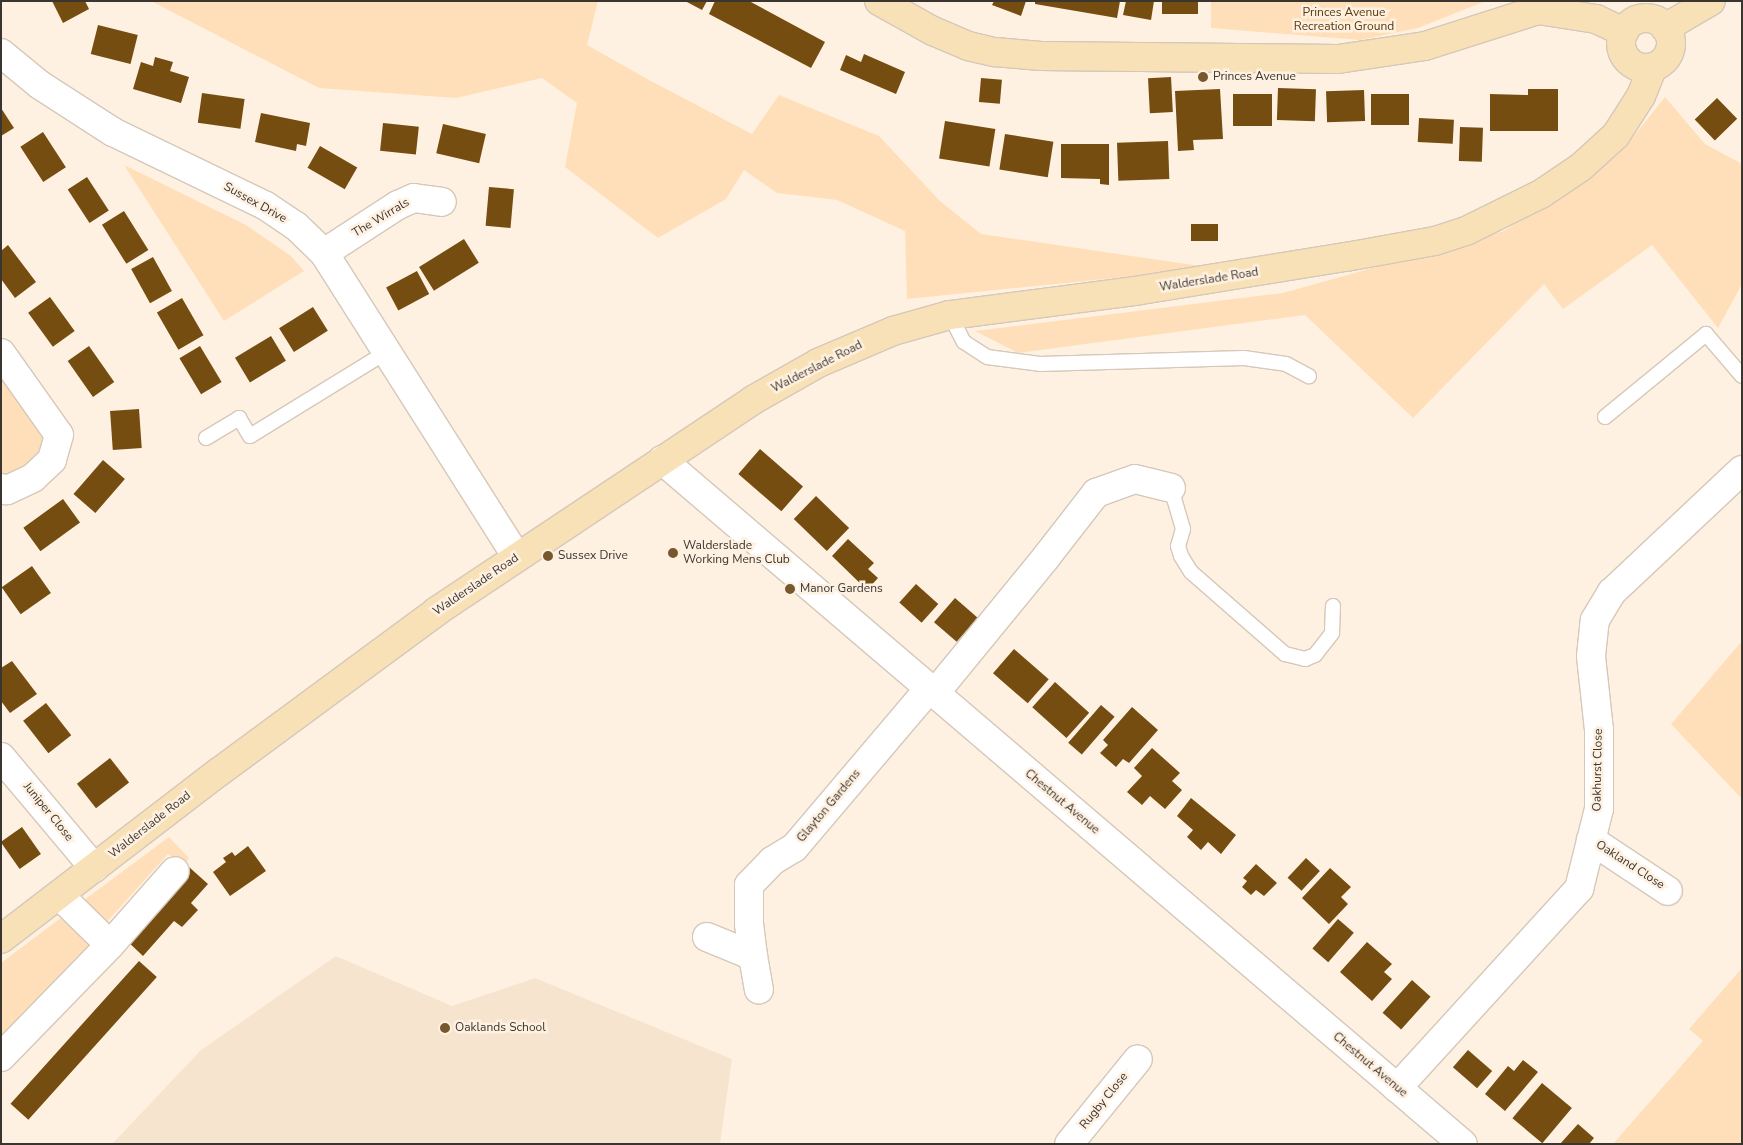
<!DOCTYPE html>
<html>
<head>
<meta charset="utf-8">
<style>
  body { margin:0 }
  #map { position:relative; width:1743px; height:1145px; overflow:hidden; background:#fff1e1; font-family:"Nunito Sans",sans-serif }
  div>[style] { position:absolute }
  [style*='--x'] { left:calc(var(--x)*1px); top:calc(var(--y)*1px); width:calc(var(--w)*1px); rotate:calc(var(--a)*1deg) }
  .built>* { inset:0; background:#f6e4ce }
  .green>* { inset:0; background:#ffdfb9 }
  .building>* { inset:0; background:#754d11; transform-origin:0 0 }
  .roads { filter:drop-shadow(1px 0 #d5c8b9) drop-shadow(-1px 0 #d5c8b9) drop-shadow(0 1px #d5c8b9) drop-shadow(0 -1px #d5c8b9) }
  .lane>* { height:14px; margin:-7px; padding:0 7px; transform-origin:7px; border-radius:7px; background:#fff }
  .street>* { height:28px; margin:-14px; padding:0 14px; transform-origin:14px; border-radius:14px; background:#fff }
  .secondary>* { height:28px; margin:-14px; padding:0 14px; transform-origin:14px; border-radius:14px; background:#f9e1b7 }
  .secondary>.ring { margin:-14px; padding:0; box-sizing:content-box; background:none; border:28px solid #f9e1b7; border-radius:50% }
  .dots>* { width:14px; height:14px; translate:-50% -50%; box-sizing:border-box; border:2px solid #fff1e1; border-radius:50% }
  span { translate:-50% -50%; white-space:nowrap; text-align:center; line-height:1.15; -webkit-text-stroke:5px #fff1e1; paint-order:stroke }
  .park-label { font-size:12px; color:#57390c }
  .poi-label { font-size:12px; color:#3b352f }
  .left { translate:0 -50%; text-align:left }
  .street-label { font-size:12px; color:#3b352f }
  .frame { position:absolute; inset:0; border:2px solid #3b352f; pointer-events:none }
</style>
</head>
<body>
<div id="map">
  <div class="built">
    <div style="clip-path:polygon(336px 956px,452px 1006px,535px 978px,732px 1059px,720px 1144px,112px 1144px,201px 1050px)"></div>
  </div>
  <div class="green">
    <div style="clip-path:polygon(151px 1px,598px 1px,587px 45px,649px 80px,752px 134px,779px 95px,879px 136px,940px 201px,981px 234px,1214px 268px,907px 299px,905px 231px,837px 200px,777px 193px,744px 170px,726px 199px,658px 238px,565px 167px,577px 103px,542px 78px,456px 98px,319px 88px)"></div>
    <div style="clip-path:polygon(1211px 1px,1486px 1px,1418px 28px,1360px 40px,1211px 28px)"></div>
    <div style="clip-path:polygon(1665px 97px,1705px 144px,1742px 164px,1742px 284px,1718px 328px,1652px 245px,1563px 309px,1544px 284px,1413px 418px,1305px 315px,1018px 353px,975px 331px,1283px 293px,1504px 231px,1594px 172px,1629px 142px)"></div>
    <div style="clip-path:polygon(124px 165px,246px 225px,291px 256px,304px 271px,224px 321px)"></div>
    <div style="clip-path:polygon(1px 371px,49px 440px,39px 466px,1px 478px)"></div>
    <div style="clip-path:polygon(1742px 641px,1742px 799px,1671px 724px)"></div>
    <div style="clip-path:polygon(169px 837px,189px 858px,185px 864px,179px 863px,168px 854px,105px 924px,76px 906px)"></div>
    <div style="clip-path:polygon(70px 911px,91px 944px,1px 1044px,1px 963px)"></div>
    <div style="clip-path:polygon(1742px 968px,1742px 1144px,1613px 1144px,1703px 1041px,1689px 1029px)"></div>
  </div>
  <div class="building">
    <div style="clip-path:polygon(52px 1px,85px 1px,89px 9px,63px 23px)"></div>
    <div style="clip-path:polygon(685px 1px,707px 1px,702px 10px)"></div>
    <div style="clip-path:polygon(715px 1px,749px 1px,825px 42px,811px 68px,709px 14px)"></div>
    <div style="clip-path:polygon(994px 1px,1026px 1px,1021px 16px,992px 5px)"></div>
    <div style="clip-path:polygon(1035px 1px,1120px 1px,1117px 18px,1035px 4px)"></div>
    <div style="clip-path:polygon(1126px 1px,1154px 1px,1151px 20px,1123px 15px)"></div>
    <div style="left:1162px;top:1px;width:36px;height:13px"></div>
    <div style="left:98px;top:25px;width:41px;height:30px;rotate:14deg"></div>
    <div style="clip-path:polygon(864px 54px,905px 72px,896px 94px,840px 70px,846px 55px,861px 62px)"></div>
    <div style="clip-path:polygon(155px 57px,173px 62px,170px 71px,189px 77px,181px 103px,133px 89px,141px 62px,153px 66px)"></div>
    <div style="left:1171px;top:77px;width:35px;height:23px;rotate:87deg"></div>
    <div style="left:981px;top:78px;width:21px;height:24px;rotate:5deg"></div>
    <div style="left:1278px;top:88px;width:38px;height:32px;rotate:2deg"></div>
    <div style="clip-path:polygon(1220px 89px,1223px 139px,1193px 140px,1194px 150px,1178px 151px,1175px 91px)"></div>
    <div style="clip-path:polygon(1528px 89px,1558px 89px,1558px 131px,1490px 131px,1490px 94px,1528px 95px)"></div>
    <div style="left:1364px;top:90px;width:31px;height:38px;rotate:88deg"></div>
    <div style="left:202px;top:93px;width:43px;height:30px;rotate:8deg"></div>
    <div style="left:1233px;top:94px;width:39px;height:32px"></div>
    <div style="left:1409px;top:94px;width:31px;height:38px;rotate:90deg"></div>
    <div style="left:1717px;top:98px;width:29px;height:31px;rotate:46deg"></div>
    <div style="clip-path:polygon(1px 108px,14px 128px,1px 136px)"></div>
    <div style="clip-path:polygon(261px 113px,310px 123px,306px 146px,297px 144px,296px 151px,255px 142px)"></div>
    <div style="left:1419px;top:118px;width:35px;height:24px;rotate:3deg"></div>
    <div style="left:945px;top:121px;width:51px;height:38px;rotate:9deg"></div>
    <div style="left:383px;top:123px;width:36px;height:28px;rotate:6deg"></div>
    <div style="left:443px;top:124px;width:44px;height:30px;rotate:13deg"></div>
    <div style="left:1460px;top:127px;width:23px;height:34px;rotate:2deg"></div>
    <div style="left:43px;top:132px;width:42px;height:27px;rotate:57deg"></div>
    <div style="left:1005px;top:134px;width:49px;height:36px;rotate:9deg"></div>
    <div style="left:1168px;top:141px;width:38px;height:51px;rotate:88deg"></div>
    <div style="clip-path:polygon(1061px 144px,1109px 144px,1109px 185px,1100px 184px,1100px 179px,1061px 178px)"></div>
    <div style="left:320px;top:146px;width:43px;height:25px;rotate:30deg"></div>
    <div style="left:87px;top:177px;width:40px;height:23px;rotate:57deg"></div>
    <div style="left:489px;top:187px;width:25px;height:39px;rotate:5deg"></div>
    <div style="left:124px;top:211px;width:46px;height:26px;rotate:58deg"></div>
    <div style="left:1191px;top:224px;width:27px;height:17px"></div>
    <div style="left:464px;top:239px;width:28px;height:53px;rotate:58deg"></div>
    <div style="clip-path:polygon(8px 245px,36px 282px,15px 298px,1px 279px,1px 251px)"></div>
    <div style="left:153px;top:257px;width:39px;height:25px;rotate:61deg"></div>
    <div style="left:417px;top:271px;width:26px;height:35px;rotate:62deg"></div>
    <div style="left:50px;top:297px;width:42px;height:27px;rotate:54deg"></div>
    <div style="left:182px;top:298px;width:43px;height:29px;rotate:60deg"></div>
    <div style="left:313px;top:307px;width:28px;height:40px;rotate:58deg"></div>
    <div style="left:271px;top:336px;width:29px;height:42px;rotate:59deg"></div>
    <div style="left:89px;top:346px;width:44px;height:26px;rotate:55deg"></div>
    <div style="left:200px;top:346px;width:42px;height:24px;rotate:59deg"></div>
    <div style="left:139px;top:409px;width:39px;height:29px;rotate:86deg"></div>
    <div style="left:760px;top:449px;width:57px;height:33px;rotate:41deg"></div>
    <div style="left:103px;top:460px;width:29px;height:45px;rotate:41deg"></div>
    <div style="left:816px;top:496px;width:46px;height:32px;rotate:44deg"></div>
    <div style="left:63px;top:499px;width:29px;height:49px;rotate:54deg"></div>
    <div style="clip-path:polygon(848px 539px,874px 563px,868px 569px,878px 578px,867px 590px,832px 556px)"></div>
    <div style="left:32px;top:566px;width:33px;height:37px;rotate:55deg"></div>
    <div style="left:916px;top:584px;width:30px;height:25px;rotate:42deg"></div>
    <div style="left:955px;top:598px;width:30px;height:32px;rotate:41deg"></div>
    <div style="left:1014px;top:649px;width:46px;height:32px;rotate:41deg"></div>
    <div style="clip-path:polygon(12px 661px,37px 694px,10px 713px,1px 701px,1px 668px)"></div>
    <div style="left:1055px;top:682px;width:46px;height:34px;rotate:42deg"></div>
    <div style="left:46px;top:703px;width:41px;height:29px;rotate:52deg"></div>
    <div style="left:1101px;top:705px;width:18px;height:50px;rotate:41deg"></div>
    <div style="clip-path:polygon(1132px 707px,1158px 730px,1129px 763px,1123px 759px,1116px 767px,1100px 753px,1108px 745px,1103px 740px)"></div>
    <div style="clip-path:polygon(1152px 748px,1180px 773px,1172px 781px,1182px 790px,1165px 809px,1150px 796px,1142px 805px,1127px 792px,1142px 776px,1134px 768px)"></div>
    <div style="left:110px;top:758px;width:31px;height:42px;rotate:52deg"></div>
    <div style="clip-path:polygon(1191px 798px,1236px 835px,1221px 854px,1208px 842px,1201px 850px,1187px 837px,1193px 830px,1177px 816px)"></div>
    <div style="left:22px;top:827px;width:33px;height:26px;rotate:55deg"></div>
    <div style="clip-path:polygon(248px 846px,266px 871px,230px 896px,213px 872px,226px 862px,223px 858px,232px 852px,235px 856px)"></div>
    <div style="left:1306px;top:858px;width:19px;height:27px;rotate:43deg"></div>
    <div style="clip-path:polygon(1256px 864px,1277px 883px,1264px 896px,1256px 890px,1251px 895px,1242px 887px,1247px 881px,1243px 878px)"></div>
    <div style="clip-path:polygon(189px 867px,208px 884px,191px 903px,198px 910px,182px 927px,174px 921px,143px 956px,125px 939px)"></div>
    <div style="clip-path:polygon(1330px 868px,1351px 887px,1341px 897px,1348px 904px,1329px 924px,1302px 898px)"></div>
    <div style="left:1338px;top:919px;width:21px;height:39px;rotate:41deg"></div>
    <div style="clip-path:polygon(1367px 942px,1392px 964px,1384px 972px,1392px 979px,1372px 1001px,1340px 972px)"></div>
    <div style="left:139px;top:961px;width:24px;height:192px;rotate:42deg"></div>
    <div style="left:1412px;top:980px;width:25px;height:44px;rotate:42deg"></div>
    <div style="left:1468px;top:1050px;width:32px;height:23px;rotate:41deg"></div>
    <div style="clip-path:polygon(1523px 1060px,1538px 1072px,1505px 1111px,1485px 1094px,1508px 1066px,1514px 1071px)"></div>
    <div style="left:1542px;top:1083px;width:39px;height:46px;rotate:40deg"></div>
    <div style="clip-path:polygon(1578px 1124px,1594px 1138px,1589px 1144px,1560px 1144px)"></div>
  </div>
  <div class="roads">
    <div class="lane">
      <div style="--x:950;--y:315;--w:30;--a:63"></div>
      <div style="--x:964;--y:342;--w:27;--a:33"></div>
      <div style="--x:987;--y:357;--w:53;--a:7.5"></div>
      <div style="--x:1040;--y:364;--w:204;--a:-1.7"></div>
      <div style="--x:1244;--y:358;--w:42;--a:8.1"></div>
      <div style="--x:1286;--y:364;--w:26;--a:28"></div>
      <div style="--x:1605;--y:417;--w:131;--a:-39.4"></div>
      <div style="--x:1706;--y:334;--w:55;--a:49.4"></div>
      <div style="--x:206;--y:438;--w:39;--a:-31"></div>
      <div style="--x:239;--y:418;--w:21;--a:59"></div>
      <div style="--x:250;--y:436;--w:162;--a:-31.6"></div>
      <div style="--x:1171;--y:488;--w:43;--a:73.7"></div>
      <div style="--x:1183;--y:529;--w:18;--a:106"></div>
      <div style="--x:1178;--y:546;--w:10;--a:73"></div>
      <div style="--x:1181;--y:556;--w:19;--a:58"></div>
      <div style="--x:1191;--y:572;--w:125;--a:41.1"></div>
      <div style="--x:1285;--y:654;--w:21;--a:14"></div>
      <div style="--x:1305;--y:659;--w:11;--a:-22"></div>
      <div style="--x:1315;--y:655;--w:28;--a:-52"></div>
      <div style="--x:1332;--y:633;--w:27;--a:-88"></div>
    </div>
    <div class="street">
      <div style="--x:1;--y:53;--w:50;--a:39.4"></div>
      <div style="--x:40;--y:85;--w:87;--a:32.8"></div>
      <div style="--x:113;--y:132;--w:170;--a:25.8"></div>
      <div style="--x:266;--y:206;--w:36;--a:34"></div>
      <div style="--x:296;--y:226;--w:39;--a:44"></div>
      <div style="--x:324;--y:253;--w:360;--a:57.6"></div>
      <div style="--x:324;--y:253;--w:88;--a:-33"></div>
      <div style="--x:398;--y:205;--w:17;--a:-24"></div>
      <div style="--x:414;--y:198;--w:28;--a:8"></div>
      <div style="--x:1;--y:353;--w:100;--a:54.7"></div>
      <div style="--x:59;--y:435;--w:26;--a:106"></div>
      <div style="--x:52;--y:460;--w:26;--a:137"></div>
      <div style="--x:33;--y:478;--w:29;--a:155"></div>
      <div style="--x:7;--y:490;--w:6;--a:-162"></div>
      <div style="--x:662;--y:460;--w:1053;--a:40.5"></div>
      <div style="--x:935;--y:693;--w:177;--a:-50.7"></div>
      <div style="--x:1047;--y:556;--w:80;--a:-52.1"></div>
      <div style="--x:1096;--y:493;--w:41;--a:-19.7"></div>
      <div style="--x:1135;--y:479;--w:37;--a:14"></div>
      <div style="--x:1;--y:757;--w:145;--a:50"></div>
      <div style="--x:1591;--y:840;--w:92;--a:33.5"></div>
      <div style="--x:59;--y:895;--w:71;--a:44.4"></div>
      <div style="--x:707;--y:937;--w:50;--a:22.4"></div>
      <div style="--x:753;--y:956;--w:34;--a:80"></div>
      <div style="--x:753;--y:956;--w:32;--a:-97"></div>
      <div style="--x:749;--y:924;--w:39;--a:-90"></div>
      <div style="--x:749;--y:885;--w:33;--a:-46"></div>
      <div style="--x:772;--y:861;--w:26;--a:-31"></div>
      <div style="--x:794;--y:848;--w:209;--a:-49.7"></div>
      <div style="--x:1;--y:1057;--w:156;--a:-45.8"></div>
      <div style="--x:110;--y:945;--w:98;--a:-48.7"></div>
      <div style="--x:1397;--y:1088;--w:270;--a:-47.6"></div>
      <div style="--x:1579;--y:889;--w:82;--a:-76"></div>
      <div style="--x:1599;--y:809;--w:79;--a:-90"></div>
      <div style="--x:1599;--y:730;--w:74;--a:-96.2"></div>
      <div style="--x:1591;--y:656;--w:36;--a:-84"></div>
      <div style="--x:1595;--y:620;--w:33;--a:-59"></div>
      <div style="--x:1612;--y:592;--w:178;--a:-43.2"></div>
      <div style="--x:1069;--y:1144;--w:109;--a:-50.9"></div>
    </div>
    <div class="secondary">
      <div style="--x:879;--y:1;--w:62;--a:29.1"></div>
      <div style="--x:933;--y:31;--w:38;--a:23"></div>
      <div style="--x:968;--y:46;--w:28;--a:13"></div>
      <div style="--x:995;--y:52;--w:46;--a:5"></div>
      <div style="--x:1041;--y:56;--w:297;--a:0.6"></div>
      <div style="--x:1338;--y:59;--w:88;--a:-8.5"></div>
      <div style="--x:1425;--y:46;--w:119;--a:-17.7"></div>
      <div style="--x:1538;--y:10;--w:59;--a:8.8"></div>
      <div style="--x:1596;--y:19;--w:31;--a:25"></div>
      <div class="ring" style="left:1621px;top:18px;width:22px;height:22px"></div>
      <div style="--x:1665;--y:28;--w:53;--a:-30.4"></div>
      <div style="--x:1;--y:939;--w:275;--a:-37.5"></div>
      <div style="--x:219;--y:772;--w:271;--a:-36.4"></div>
      <div style="--x:437;--y:611;--w:380;--a:-33.7"></div>
      <div style="--x:753;--y:400;--w:75;--a:-29.6"></div>
      <div style="--x:818;--y:363;--w:82;--a:-23.1"></div>
      <div style="--x:893;--y:331;--w:59;--a:-15.7"></div>
      <div style="--x:950;--y:315;--w:187;--a:-7.4"></div>
      <div style="--x:1135;--y:291;--w:214;--a:-9.2"></div>
      <div style="--x:1346;--y:257;--w:90;--a:-10.2"></div>
      <div style="--x:1435;--y:241;--w:33;--a:-18"></div>
      <div style="--x:1466;--y:231;--w:84;--a:-26.3"></div>
      <div style="--x:1541;--y:194;--w:48;--a:-34"></div>
      <div style="--x:1581;--y:167;--w:47;--a:-42.4"></div>
      <div style="--x:1616;--y:135;--w:46;--a:-57.3"></div>
      <div style="--x:1641;--y:96;--w:31;--a:-68"></div>
    </div>
  </div>
  <div class="dots">
    <div style="left:1203px;top:77px;background:#77572d"></div>
    <div style="left:673px;top:553px;background:#77572d"></div>
    <div style="left:548px;top:556px;background:#77572d"></div>
    <div style="left:790px;top:589px;background:#77572d"></div>
    <div style="left:445px;top:1028px;background:#77572d"></div>
  </div>
  <div class="park-label">
    <span style="left:1344px;top:20px">Princes Avenue<br>Recreation Ground</span>
  </div>
  <div class="poi-label">
    <span class="left" style="left:1213px;top:77px">Princes Avenue</span>
    <span class="left" style="left:683px;top:553px">Walderslade<br>Working Mens Club</span>
    <span class="left" style="left:558px;top:556px">Sussex Drive</span>
    <span class="left" style="left:800px;top:589px">Manor Gardens</span>
    <span class="left" style="left:455px;top:1028px">Oaklands School</span>
  </div>
  <div class="street-label">
    <span style="left:255px;top:203px;rotate:29deg">Sussex Drive</span>
    <span style="left:381px;top:218px;rotate:-31deg">The Wirrals</span>
    <span style="left:1209px;top:280px;rotate:-9deg">Walderslade Road</span>
    <span style="left:817px;top:367px;rotate:-27deg">Walderslade Road</span>
    <span style="left:476px;top:585px;rotate:-34deg">Walderslade Road</span>
    <span style="left:1598px;top:770px;rotate:-89deg">Oakhurst Close</span>
    <span style="left:1062px;top:802px;rotate:40deg">Chestnut Avenue</span>
    <span style="left:829px;top:806px;rotate:-50deg">Glayton Gardens</span>
    <span style="left:48px;top:812px;rotate:51deg">Juniper Close</span>
    <span style="left:150px;top:825px;rotate:-38deg">Walderslade Road</span>
    <span style="left:1630px;top:865px;rotate:33deg">Oakland Close</span>
    <span style="left:1370px;top:1065px;rotate:40deg">Chestnut Avenue</span>
    <span style="left:1104px;top:1101px;rotate:-51deg">Rugby Close</span>
  </div>
  <div class="frame"></div>
</div>
</body>
</html>
